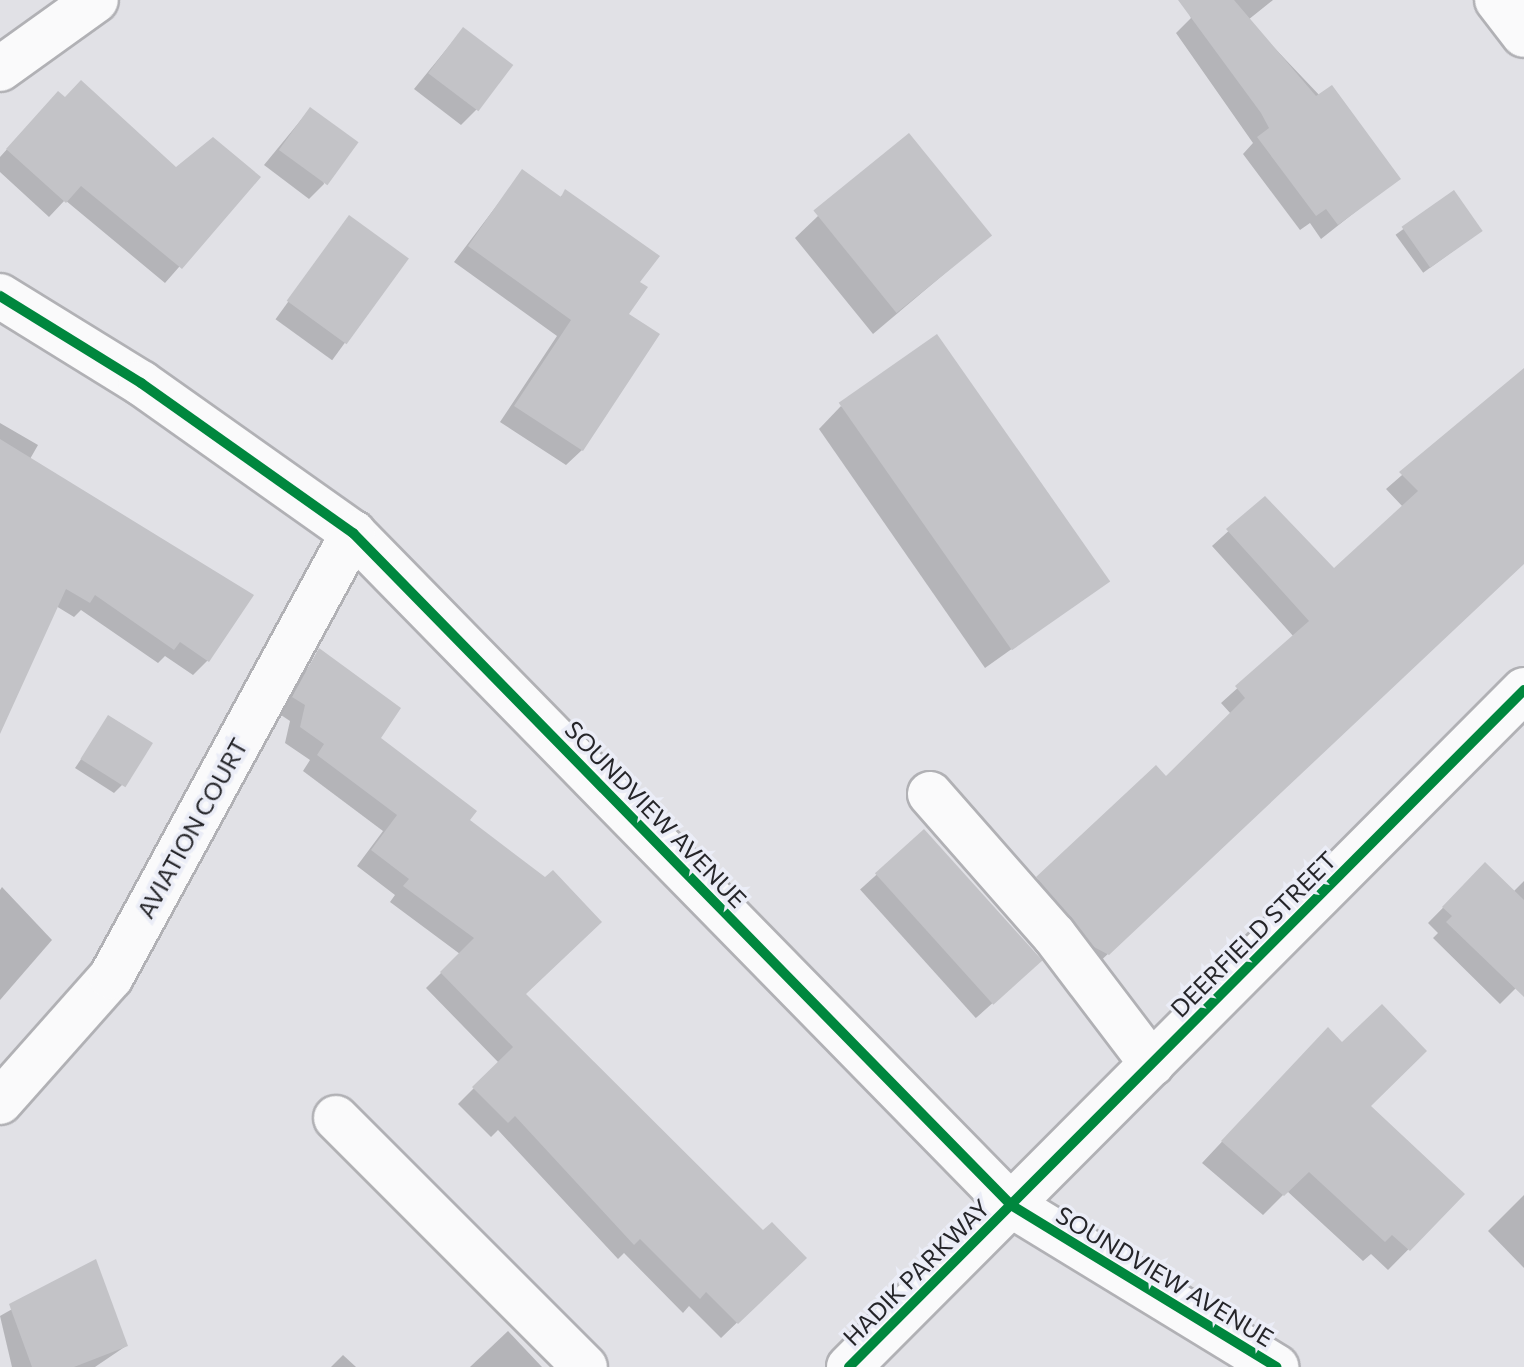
<!DOCTYPE html>
<html>
<head>
<meta charset="utf-8">
<style>
  body { margin:0 }
  #map { position:relative; width:1524px; height:1367px; overflow:hidden; background:#e1e1e6; font-family:Commissioner,sans-serif }
  div>[style] { position:absolute }
  [style*='--x'] { left:calc(var(--x)*1px); top:calc(var(--y)*1px); width:calc(var(--w)*1px); rotate:calc(var(--a)*1deg) }
  .shadow>* { inset:0; background:#0003; transform-origin:0 0 }
  .building>* { inset:0; background:#c3c3c7; transform-origin:0 0 }
  .roads { filter:drop-shadow(2px 0 #b1b1b5) drop-shadow(-2px 0 #b1b1b5) drop-shadow(0 2px #b1b1b5) drop-shadow(0 -2px #b1b1b5) }
  .minor>* { height:44px; margin:-22px; padding:0 22px; transform-origin:22px; border-radius:22px; background:#fafafb }
  .cycleway>* { height:10px; margin:-5px; padding:0 5px; transform-origin:5px; border-radius:5px; background:#00873e }
  span { translate:-50% -50%; white-space:nowrap; text-align:center; line-height:1.15; -webkit-text-stroke:7px #ebedf7; paint-order:stroke }
  .street-label { font-size:24px; color:#252529 }
</style>
</head>
<body>
<div id="map">
  <div class="shadow">
    <div style="clip-path:polygon(1183px 0,1273px 0,1248px 20px,1398px 178px,1321px 239px,1310px 223px,1300px 230px,1243px 154px,1253px 143px,1176px 33px,1191px 18px)"></div>
    <div style="clip-path:polygon(463px 29px,477px 109px,461px 125px,414px 89px)"></div>
    <div style="clip-path:polygon(43px 109px,176px 170px,258px 177px,165px 283px,65px 200px,49px 217px,0 172px,0 157px)"></div>
    <div style="clip-path:polygon(310px 109px,324px 184px,309px 199px,264px 165px)"></div>
    <div style="clip-path:polygon(522px 172px,559px 198px,566px 192px,627px 315px,582px 450px,566px 465px,500px 422px,557px 336px,454px 262px)"></div>
    <div style="left:1453px;top:193px;width:47px;height:71px;rotate:54deg"></div>
    <div style="clip-path:polygon(818px 216px,989px 236px,873px 334px,795px 238px)"></div>
    <div style="left:349px;top:218px;width:70px;height:125px;rotate:36deg"></div>
    <div style="clip-path:polygon(1524px 369px,1524px 561px,1093px 968px,1022px 893px,1166px 779px,1231px 714px,1221px 703px,1294px 637px,1212px 546px,1265px 498px,1334px 571px,1403px 507px,1386px 489px)"></div>
    <div style="clip-path:polygon(841px 406px,1107px 581px,985px 668px,819px 429px)"></div>
    <div style="clip-path:polygon(0 423px,38px 445px,30px 459px,208px 660px,193px 675px,165px 656px,158px 663px,81px 610px,74px 617px,56px 606px,0 717px)"></div>
    <div style="clip-path:polygon(319px 651px,378px 738px,467px 820px,524px 995px,763px 1233px,804px 1258px,721px 1338px,689px 1306px,683px 1313px,624px 1253px,618px 1259px,498px 1130px,491px 1137px,458px 1104px,499px 1063px,426px 988px,460px 954px,390px 902px,395px 895px,357px 866px,383px 831px,303px 771px,310px 760px,285px 743px,290px 721px,278px 713px)"></div>
    <div style="clip-path:polygon(109px 718px,122px 785px,114px 793px,75px 768px)"></div>
    <div style="left:924px;top:832px;width:173px;height:86px;rotate:48deg"></div>
    <div style="clip-path:polygon(1485px 865px,1513px 892px,1524px 881px,1524px 980px,1500px 1004px,1433px 938px,1438px 933px,1428px 923px)"></div>
    <div style="clip-path:polygon(2px 887px,52px 940px,0 1000px,0 890px)"></div>
    <div style="clip-path:polygon(1307px 1051px,1462px 1195px,1388px 1270px,1371px 1254px,1363px 1261px,1287px 1191px,1263px 1215px,1202px 1163px)"></div>
    <div style="clip-path:polygon(1524px 1195px,1524px 1268px,1488px 1231px)"></div>
    <div style="clip-path:polygon(95px 1262px,126px 1346px,95px 1367px,12px 1367px,0 1316px)"></div>
    <div style="clip-path:polygon(508px 1331px,542px 1367px,470px 1367px)"></div>
    <div style="clip-path:polygon(343px 1355px,356px 1367px,331px 1367px)"></div>
  </div>
  <div class="building">
    <div style="clip-path:polygon(1178px 0,1234px 0,1316px 96px,1332px 85px,1401px 179px,1338px 225px,1326px 209px,1316px 216px,1257px 137px,1269px 128px,1261px 113px)"></div>
    <div style="left:463px;top:27px;width:63px;height:58px;rotate:37deg"></div>
    <div style="clip-path:polygon(81px 80px,176px 167px,213px 137px,261px 177px,182px 269px,81px 186px,66px 203px,6px 149px,58px 91px,65px 97px)"></div>
    <div style="left:310px;top:107px;width:60px;height:53px;rotate:36deg"></div>
    <div style="left:909px;top:133px;width:132px;height:123px;rotate:51deg"></div>
    <div style="clip-path:polygon(522px 169px,561px 197px,565px 189px,660px 256px,640px 282px,648px 287px,629px 314px,660px 334px,583px 451px,514px 406px,571px 320px,468px 246px)"></div>
    <div style="left:1454px;top:190px;width:50px;height:64px;rotate:55deg"></div>
    <div style="left:349px;top:215px;width:74px;height:106px;rotate:36deg"></div>
    <div style="left:937px;top:334px;width:302px;height:120px;rotate:55deg"></div>
    <div style="clip-path:polygon(1524px 368px,1524px 564px,1109px 955px,1094px 947px,1036px 877px,1156px 765px,1166px 776px,1245px 698px,1235px 686px,1309px 621px,1226px 529px,1265px 496px,1334px 568px,1418px 491px,1399px 472px)"></div>
    <div style="clip-path:polygon(0 439px,254px 595px,209px 662px,180px 642px,174px 650px,95px 595px,90px 603px,66px 589px,0 734px)"></div>
    <div style="clip-path:polygon(319px 648px,401px 708px,381px 738px,477px 811px,470px 820px,545px 877px,553px 870px,602px 922px,526px 994px,763px 1230px,772px 1222px,807px 1258px,738px 1324px,706px 1292px,700px 1299px,640px 1239px,634px 1245px,515px 1116px,508px 1123px,472px 1087px,513px 1047px,440px 972px,474px 938px,403px 886px,409px 879px,371px 850px,397px 815px,317px 755px,324px 744px,300px 727px,305px 705px,292px 697px)"></div>
    <div style="left:108px;top:715px;width:53px;height:52px;rotate:32deg"></div>
    <div style="left:924px;top:829px;width:177px;height:66px;rotate:48deg"></div>
    <div style="clip-path:polygon(1485px 862px,1524px 900px,1524px 997px,1446px 922px,1452px 916px,1442px 907px)"></div>
    <div style="clip-path:polygon(1382px 1004px,1427px 1051px,1371px 1106px,1465px 1194px,1410px 1251px,1392px 1235px,1385px 1242px,1309px 1172px,1284px 1196px,1221px 1141px,1328px 1027px,1342px 1042px)"></div>
    <div style="clip-path:polygon(96px 1259px,128px 1346px,74px 1367px,32px 1367px,9px 1304px)"></div>
  </div>
  <div class="roads">
    <div class="minor">
      <div style="--x:1497;--y:0;--w:44;--a:52.4"></div>
      <div style="--x:0;--y:69;--w:118;--a:-35.7"></div>
      <div style="--x:0;--y:296;--w:166;--a:31.7"></div>
      <div style="--x:141;--y:383;--w:260;--a:35.3"></div>
      <div style="--x:353;--y:533;--w:941;--a:45.6"></div>
      <div style="--x:1011;--y:1205;--w:311;--a:31.4"></div>
      <div style="--x:930;--y:794;--w:188;--a:48.7"></div>
      <div style="--x:1054;--y:935;--w:162;--a:52.8"></div>
      <div style="--x:0;--y:1102;--w:167;--a:-48.4"></div>
      <div style="--x:111;--y:977;--w:506;--a:-61.41"></div>
      <div style="--x:336;--y:1118;--w:352;--a:45"></div>
      <div style="--x:849;--y:1367;--w:956;--a:-45.08"></div>
    </div>
  </div>
  <div class="cycleway">
    <div style="--x:0;--y:296;--w:166;--a:31.7"></div>
    <div style="--x:141;--y:383;--w:260;--a:35.3"></div>
    <div style="--x:353;--y:533;--w:941;--a:45.6"></div>
    <div style="--x:1011;--y:1205;--w:311;--a:31.4"></div>
    <div style="--x:849;--y:1367;--w:956;--a:-45.08"></div>
  </div>
  <div class="street-label">
    <span style="left:656px;top:814px;rotate:46deg">SOUNDVIEW AVENUE</span>
    <span style="left:192px;top:828px;rotate:-61deg">AVIATION COURT</span>
    <span style="left:1253px;top:934px;rotate:-45deg">DEERFIELD STREET</span>
    <span style="left:916px;top:1272px;rotate:-45deg">HADIK PARKWAY</span>
    <span style="left:1165px;top:1276px;rotate:31deg">SOUNDVIEW AVENUE</span>
  </div>
</div>
</body>
</html>
